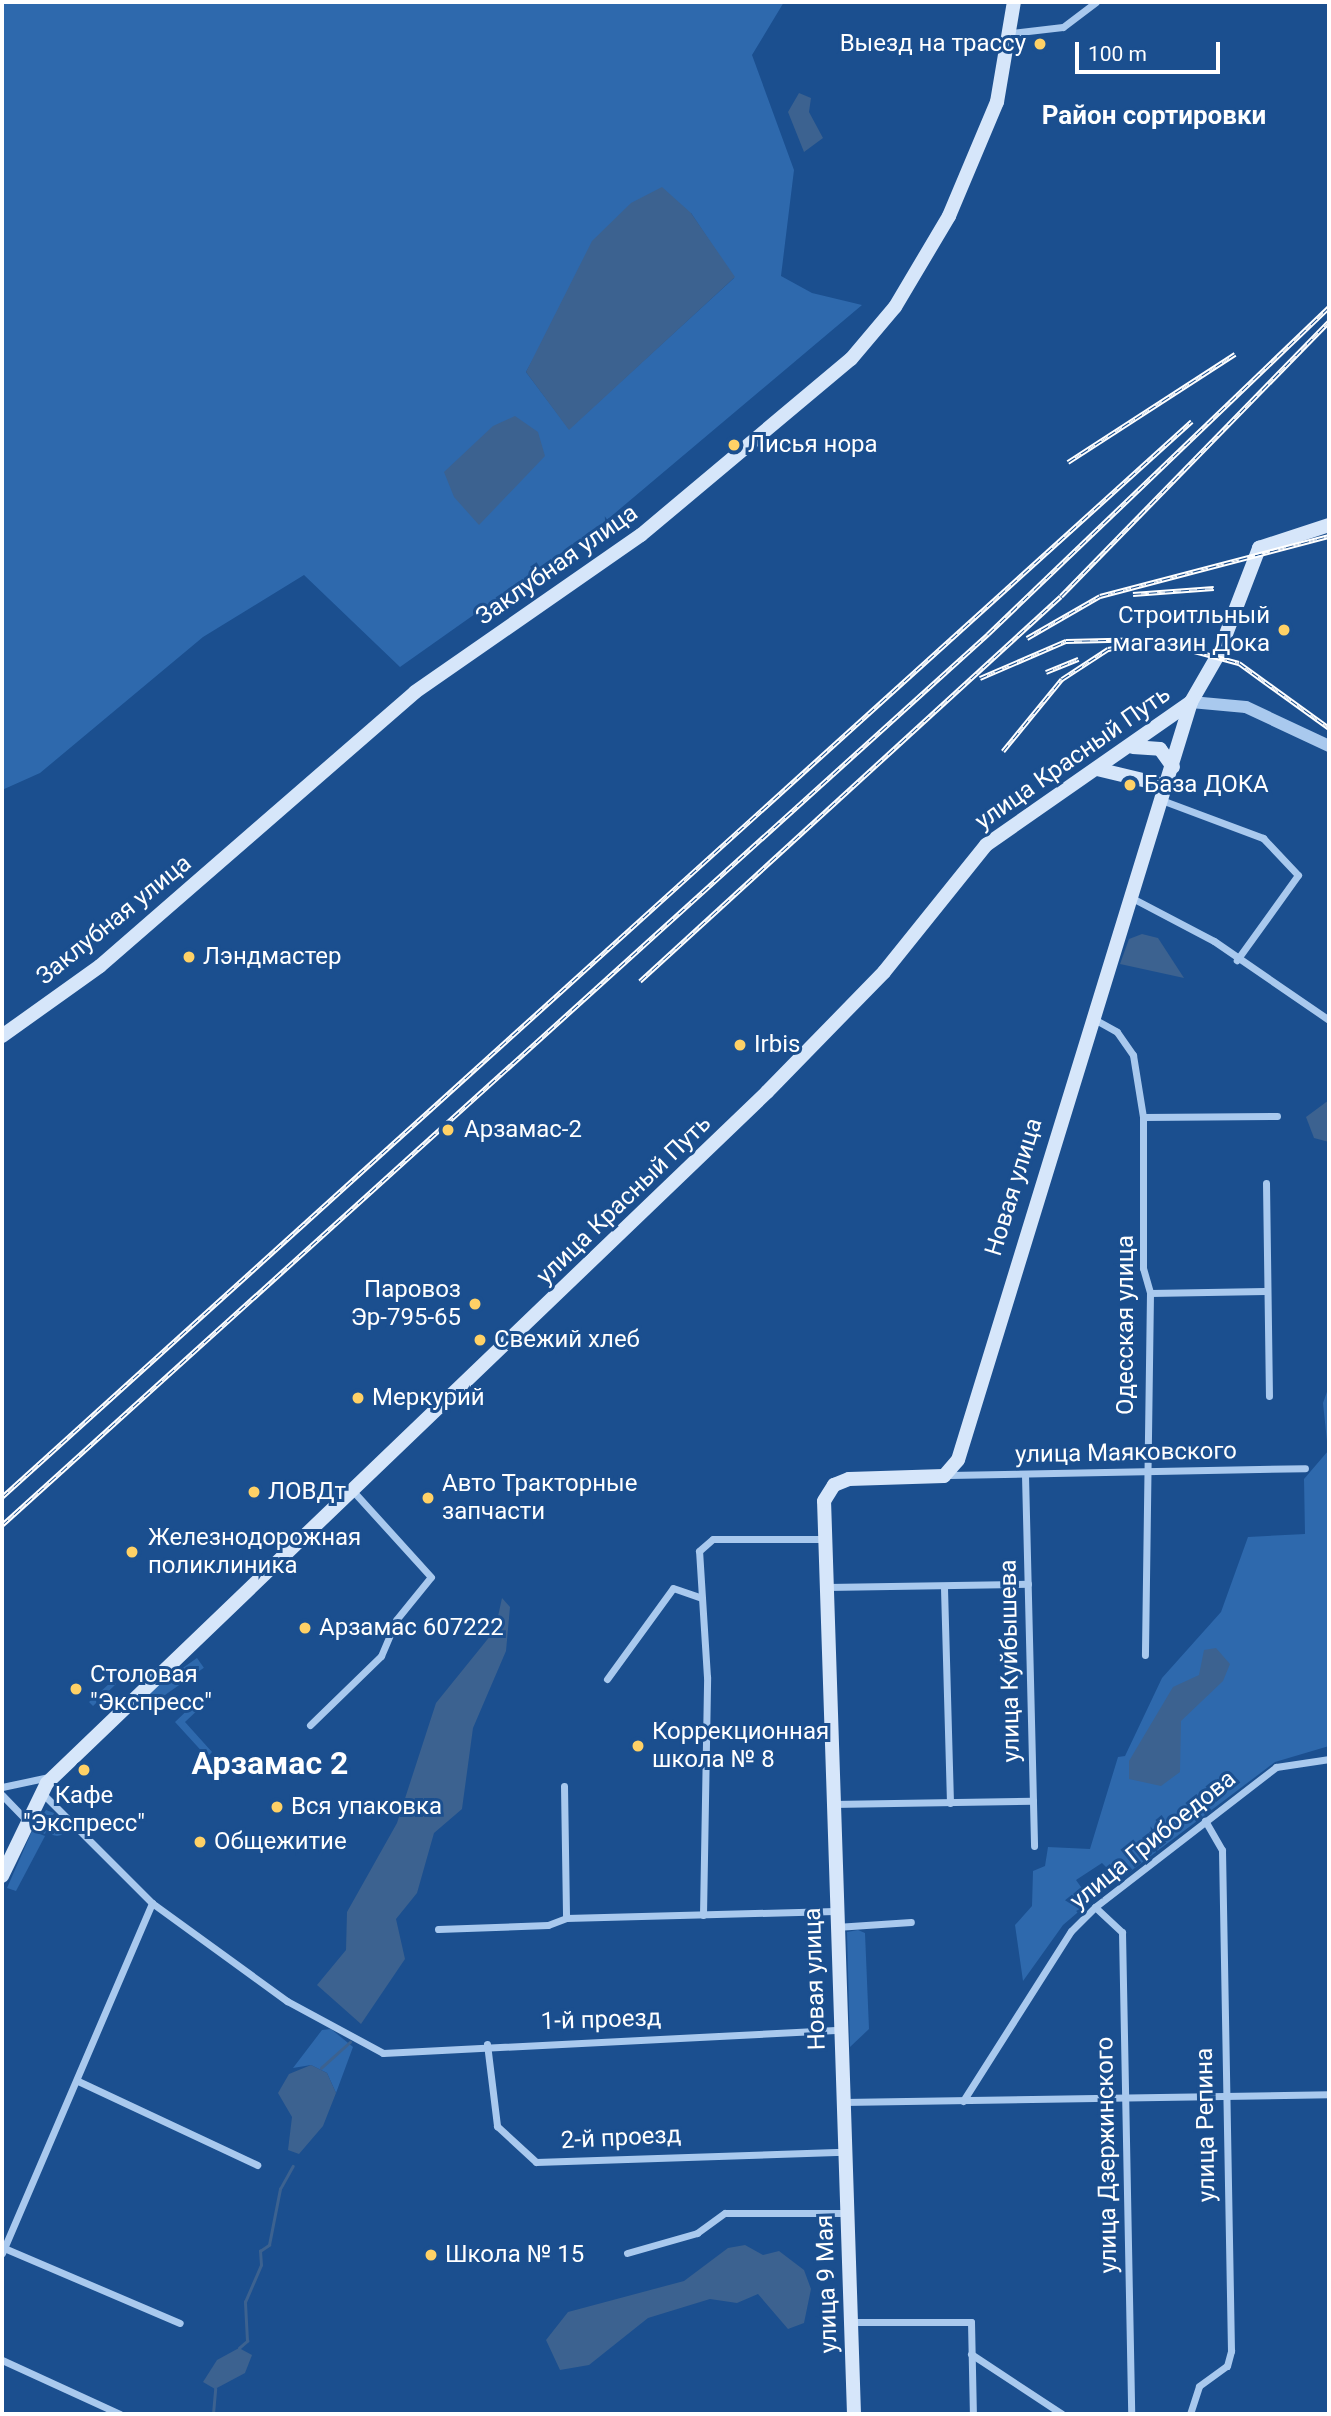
<!DOCTYPE html>
<html>
<head>
<meta charset="utf-8">
<style>
  body { margin:0 }
  #map { position:relative; width:1331px; height:2416px; overflow:hidden; background:#1b4f8f; font-family:Roboto,sans-serif }
  div>[style] { position:absolute }
  [style*='--x'] { left:calc(var(--x)*1px); top:calc(var(--y)*1px); width:calc(var(--w)*1px); rotate:calc(var(--a)*1deg) }
  .green>* { inset:0; background:#2e69ad; transform-origin:0 0 }
  .round { border-radius:50% }
  .water>* { inset:0; background:#3c6290 }
  .stream>* { height:2.5px; margin:-1.25px; padding:0 1.25px; transform-origin:1.25px; border-radius:1.25px; background:#3c6290 }
  .minor>* { height:7px; margin:-3.5px; padding:0 3.5px; transform-origin:3.5px; border-radius:3.5px; background:#a9c9ee }
  .tertiary>* { height:12px; margin:-6px; padding:0 6px; transform-origin:6px; border-radius:6px; background:#a9c9ee }
  .secondary>* { height:14px; margin:-7px; padding:0 7px; transform-origin:7px; border-radius:7px; background:#d6e6fa }
  .rail>* { height:5px; margin-top:-2.5px; transform-origin:0; background:repeating-linear-gradient(90deg,#1b4f8f 0 8px,#fff 0 16px); box-sizing:border-box; border-block:2px solid #fff }
  .dots>* { width:19px; height:19px; translate:-50% -50%; box-sizing:border-box; border:4px solid #1b4f8f; border-radius:50% }
  span { translate:-50% -50%; white-space:nowrap; text-align:center; line-height:1.15; -webkit-text-stroke:6px #1b4f8f; paint-order:stroke }
  .poi-label { font-size:24px; color:#fff }
  .right { translate:-100% -50%; text-align:right }
  .left { translate:0 -50%; text-align:left }
  .street-label { font-size:24px; color:#fff }
  .neighbourhood-label { font-size:26px; color:#fff; font-weight:700 }
  .district-label { font-size:32px; color:#fff; font-weight:700 }
  .frame { position:absolute; inset:0; border:4px solid #fff; pointer-events:none }
  .scale { position:absolute; left:1075px; top:42px; width:145px; height:32px; box-sizing:border-box; border:4px solid #fff; border-top:0; padding-left:9px; font-size:21px; line-height:24px; white-space:nowrap; color:#fff; -webkit-text-stroke:5px #1b4f8f; paint-order:stroke }
</style>
</head>
<body>
<div id="map">
  <div class="green">
    <div style="clip-path:polygon(evenodd,2px 2px,784px 2px,752px 55px,794px 170px,781px 276px,812px 293px,862px 305px,602px 524px,400px 667px,304px 575px,203px 637px,40px 773px,2px 790px,2px 2px,691px 213px,734px 278px,569px 429px,526px 372px,558px 315px,691px 213px)"></div>
    <div style="clip-path:polygon(1329px 1386px,1329px 1746px,1275px 1762px,1119px 1880px,1102px 1863px,1076px 1880px,1091px 1901px,1063px 1925px,1023px 1981px,1015px 1925px,1032px 1906px,1033px 1871px,1045px 1866px,1048px 1847px,1090px 1849px,1118px 1757px,1125px 1756px,1162px 1678px,1221px 1612px,1248px 1537px,1305px 1534px,1304px 1479px,1328px 1451px,1323px 1403px)"></div>
    <div style="left:197px;top:1658px;width:12px;height:61px;rotate:55deg"></div>
    <div style="clip-path:polygon(107px 1672px,116px 1684px,93px 1706px,89px 1702px,110px 1683px)"></div>
    <div style="clip-path:polygon(197px 1701px,202px 1706px,185px 1722px,212px 1752px,207px 1757px,175px 1722px)"></div>
    <div style="clip-path:polygon(46px 1810px,54px 1813px,45px 1834px,33px 1829px)"></div>
    <div class="round" style="left:48px;top:1818px;width:18px;height:18px"></div>
    <div style="clip-path:polygon(32px 1831px,45px 1836px,16px 1891px,7px 1888px)"></div>
    <div style="clip-path:polygon(858px 1930px,865px 1933px,869px 2029px,850px 2047px,847px 1932px)"></div>
    <div style="clip-path:polygon(331px 2029px,353px 2047px,336px 2093px,327px 2073px,311px 2065px,293px 2068px,322px 2030px)"></div>
  </div>
  <div class="water">
    <div style="clip-path:polygon(799px 93px,811px 98px,809px 112px,823px 138px,804px 152px,788px 112px)"></div>
    <div style="clip-path:polygon(662px 187px,691px 213px,735px 277px,569px 430px,526px 372px,592px 241px,631px 203px)"></div>
    <div style="clip-path:polygon(515px 416px,538px 432px,545px 456px,479px 525px,454px 497px,444px 472px,493px 426px)"></div>
    <div style="clip-path:polygon(1142px 934px,1158px 938px,1184px 978px,1120px 964px,1129px 939px)"></div>
    <div style="clip-path:polygon(1329px 1100px,1329px 1142px,1314px 1138px,1306px 1117px)"></div>
    <div style="clip-path:polygon(502px 1598px,510px 1607px,506px 1651px,473px 1728px,462px 1809px,434px 1833px,417px 1893px,396px 1919px,405px 1959px,361px 2024px,317px 1985px,346px 1950px,347px 1912px,397px 1823px,436px 1703px,495px 1630px)"></div>
    <div style="clip-path:polygon(1216px 1648px,1230px 1664px,1223px 1681px,1181px 1721px,1180px 1772px,1161px 1786px,1129px 1779px,1129px 1761px,1173px 1687px,1199px 1675px,1204px 1650px)"></div>
    <div style="clip-path:polygon(311px 2065px,327px 2073px,336px 2093px,323px 2126px,299px 2154px,288px 2150px,292px 2117px,278px 2093px,289px 2074px)"></div>
    <div style="clip-path:polygon(745px 2245px,763px 2255px,779px 2251px,804px 2270px,811px 2289px,804px 2323px,788px 2329px,758px 2294px,737px 2303px,710px 2299px,648px 2318px,589px 2365px,560px 2370px,546px 2340px,568px 2312px,684px 2281px,728px 2248px)"></div>
    <div style="clip-path:polygon(239px 2348px,252px 2355px,245px 2373px,215px 2389px,203px 2382px,217px 2360px)"></div>
  </div>
  <div class="stream">
    <div style="--x:321;--y:2068;--w:39;--a:-42"></div>
    <div style="--x:239;--y:2348;--w:11;--a:-41"></div>
    <div style="--x:247;--y:2341;--w:39;--a:-93"></div>
    <div style="--x:245;--y:2302;--w:40;--a:-66.6"></div>
    <div style="--x:261;--y:2265;--w:14;--a:-94"></div>
    <div style="--x:260;--y:2251;--w:11;--a:-34"></div>
    <div style="--x:269;--y:2245;--w:57;--a:-78.9"></div>
    <div style="--x:280;--y:2189;--w:26;--a:-61"></div>
    <div style="--x:213;--y:2414;--w:25;--a:-85"></div>
  </div>
  <div class="minor">
    <div style="--x:1012;--y:33;--w:51;--a:-6.7"></div>
    <div style="--x:1063;--y:27;--w:41;--a:-37.1"></div>
    <div style="--x:1164;--y:801;--w:106;--a:20.5"></div>
    <div style="--x:1263;--y:838;--w:51;--a:46.6"></div>
    <div style="--x:1298;--y:875;--w:105;--a:125.7"></div>
    <div style="--x:1134;--y:899;--w:90;--a:27.7"></div>
    <div style="--x:1214;--y:941;--w:140;--a:34.5"></div>
    <div style="--x:1094;--y:1019;--w:26;--a:29"></div>
    <div style="--x:1117;--y:1032;--w:28;--a:55"></div>
    <div style="--x:1133;--y:1055;--w:63;--a:80.8"></div>
    <div style="--x:1143;--y:1117;--w:151;--a:90"></div>
    <div style="--x:1143;--y:1268;--w:26;--a:74"></div>
    <div style="--x:1150;--y:1293;--w:362;--a:90.8"></div>
    <div style="--x:1143;--y:1117;--w:134;--a:-0.4"></div>
    <div style="--x:1266;--y:1183;--w:213;--a:89.2"></div>
    <div style="--x:1150;--y:1293;--w:115;--a:-1"></div>
    <div style="--x:949;--y:1475;--w:356;--a:-1.1"></div>
    <div style="--x:1025;--y:1475;--w:371;--a:88.6"></div>
    <div style="--x:827;--y:1587;--w:201;--a:-0.9"></div>
    <div style="--x:944;--y:1588;--w:215;--a:88.4"></div>
    <div style="--x:607;--y:1679;--w:112;--a:-54"></div>
    <div style="--x:673;--y:1588;--w:28;--a:19"></div>
    <div style="--x:310;--y:1725;--w:99;--a:-44.2"></div>
    <div style="--x:381;--y:1656;--w:39;--a:-67"></div>
    <div style="--x:396;--y:1620;--w:55;--a:-50.9"></div>
    <div style="--x:431;--y:1577;--w:116;--a:-132.2"></div>
    <div style="--x:564;--y:1786;--w:132;--a:89.1"></div>
    <div style="--x:566;--y:1918;--w:269;--a:-1.5"></div>
    <div style="--x:2;--y:1787;--w:48;--a:-12"></div>
    <div style="--x:41;--y:1792;--w:157;--a:45"></div>
    <div style="--x:152;--y:1903;--w:167;--a:36"></div>
    <div style="--x:287;--y:2001;--w:109;--a:28.4"></div>
    <div style="--x:383;--y:2053;--w:458;--a:-2.9"></div>
    <div style="--x:2;--y:1795;--w:35;--a:46"></div>
    <div style="--x:832;--y:1804;--w:201;--a:-0.9"></div>
    <div style="--x:1095;--y:1907;--w:37;--a:43"></div>
    <div style="--x:1122;--y:1932;--w:482;--a:88.9"></div>
    <div style="--x:703;--y:1915;--w:238;--a:-89"></div>
    <div style="--x:707;--y:1677;--w:126;--a:-93.6"></div>
    <div style="--x:699;--y:1551;--w:18;--a:-41"></div>
    <div style="--x:713;--y:1539;--w:108;--a:0"></div>
    <div style="--x:836;--y:1927;--w:75;--a:-3.8"></div>
    <div style="--x:438;--y:1929;--w:110;--a:-2.1"></div>
    <div style="--x:548;--y:1925;--w:19;--a:-21"></div>
    <div style="--x:487;--y:2044;--w:83;--a:83"></div>
    <div style="--x:497;--y:2126;--w:53;--a:42.7"></div>
    <div style="--x:536;--y:2162;--w:308;--a:-1.9"></div>
    <div style="--x:78;--y:2081;--w:198;--a:25.1"></div>
    <div style="--x:963;--y:2101;--w:201;--a:-57.6"></div>
    <div style="--x:1071;--y:1931;--w:34;--a:-45"></div>
    <div style="--x:1095;--y:1907;--w:229;--a:-37.7"></div>
    <div style="--x:1276;--y:1767;--w:54;--a:-8.6"></div>
    <div style="--x:843;--y:2102;--w:486;--a:-0.9"></div>
    <div style="--x:4;--y:2248;--w:191;--a:23.1"></div>
    <div style="--x:2;--y:2253;--w:381;--a:-66.8"></div>
    <div style="--x:627;--y:2253;--w:73;--a:-15.9"></div>
    <div style="--x:697;--y:2233;--w:34;--a:-36"></div>
    <div style="--x:725;--y:2213;--w:122;--a:0"></div>
    <div style="--x:851;--y:2322;--w:120;--a:0"></div>
    <div style="--x:971;--y:2322;--w:92;--a:88.8"></div>
    <div style="--x:971;--y:2354;--w:109;--a:33.4"></div>
    <div style="--x:2;--y:2360;--w:130;--a:24.6"></div>
    <div style="--x:1190;--y:2414;--w:29;--a:-72"></div>
    <div style="--x:1199;--y:2386;--w:34;--a:-36"></div>
    <div style="--x:1227;--y:2366;--w:16;--a:-75"></div>
    <div style="--x:1231;--y:2351;--w:501;--a:-91.03"></div>
    <div style="--x:1222;--y:1850;--w:34;--a:-120"></div>
  </div>
  <div class="tertiary">
    <div style="--x:1191;--y:702;--w:55;--a:5.2"></div>
    <div style="--x:1246;--y:707;--w:92;--a:25.2"></div>
  </div>
  <div class="secondary">
    <div style="--x:1133;--y:747;--w:27;--a:4"></div>
    <div style="--x:1160;--y:749;--w:22;--a:54"></div>
    <div style="--x:1097;--y:769;--w:73;--a:13.5"></div>
    <div style="--x:2;--y:1036;--w:120;--a:-35.5"></div>
    <div style="--x:100;--y:966;--w:417;--a:-41"></div>
    <div style="--x:415;--y:692;--w:275;--a:-34.8"></div>
    <div style="--x:641;--y:535;--w:274;--a:-40"></div>
    <div style="--x:851;--y:359;--w:68;--a:-49.8"></div>
    <div style="--x:895;--y:307;--w:106;--a:-59.3"></div>
    <div style="--x:949;--y:216;--w:124;--a:-67.2"></div>
    <div style="--x:997;--y:102;--w:101;--a:-80.4"></div>
    <div style="--x:2;--y:1876;--w:103;--a:-64.2"></div>
    <div style="--x:47;--y:1783;--w:998;--a:-43.82"></div>
    <div style="--x:767;--y:1092;--w:168;--a:-45.7"></div>
    <div style="--x:884;--y:972;--w:163;--a:-51.2"></div>
    <div style="--x:986;--y:845;--w:250;--a:-34.9"></div>
    <div style="--x:1191;--y:702;--w:54;--a:-60.1"></div>
    <div style="--x:1218;--y:655;--w:115;--a:-69"></div>
    <div style="--x:1259;--y:548;--w:74;--a:-18.2"></div>
    <div style="--x:854;--y:2414;--w:913;--a:-91.88"></div>
    <div style="--x:824;--y:1501;--w:19;--a:-58"></div>
    <div style="--x:834;--y:1485;--w:16;--a:-22"></div>
    <div style="--x:849;--y:1479;--w:95;--a:-1.8"></div>
    <div style="--x:944;--y:1476;--w:21;--a:-49"></div>
    <div style="--x:958;--y:1460;--w:793;--a:-72.91"></div>
  </div>
  <div class="rail">
    <div style="--x:1068;--y:462;--w:199;--a:-32.9"></div>
    <div style="--x:1133;--y:594;--w:81;--a:-4.2"></div>
    <div style="--x:1027;--y:638;--w:84;--a:-29.9"></div>
    <div style="--x:1100;--y:596;--w:237;--a:-14.7"></div>
    <div style="--x:1046;--y:672;--w:35;--a:-22"></div>
    <div style="--x:980;--y:678;--w:94;--a:-23.3"></div>
    <div style="--x:1066;--y:641;--w:84;--a:-1.4"></div>
    <div style="--x:1150;--y:639;--w:92;--a:15.1"></div>
    <div style="--x:1239;--y:663;--w:111;--a:35.8"></div>
    <div style="--x:1003;--y:751;--w:93;--a:-50.7"></div>
    <div style="--x:1062;--y:679;--w:55;--a:-33.1"></div>
    <div style="--x:1108;--y:649;--w:27;--a:-10"></div>
    <div style="--x:640;--y:981;--w:570;--a:-42.44"></div>
    <div style="--x:1061;--y:596;--w:384;--a:-45.7"></div>
    <div style="--x:2;--y:1497;--w:1604;--a:-42.12"></div>
    <div style="--x:2;--y:1525;--w:1329;--a:-42.1"></div>
    <div style="--x:988;--y:634;--w:472;--a:-43.8"></div>
  </div>
  <div class="dots">
    <div style="left:1040px;top:44px;background:#ffd166"></div>
    <div style="left:734px;top:445px;background:#ffd166"></div>
    <div style="left:1284px;top:630px;background:#ffd166"></div>
    <div style="left:1130px;top:785px;background:#ffd166"></div>
    <div style="left:189px;top:957px;background:#ffd166"></div>
    <div style="left:740px;top:1045px;background:#ffd166"></div>
    <div style="left:448px;top:1130px;background:#ffd166"></div>
    <div style="left:475px;top:1304px;background:#ffd166"></div>
    <div style="left:480px;top:1340px;background:#ffd166"></div>
    <div style="left:358px;top:1398px;background:#ffd166"></div>
    <div style="left:254px;top:1492px;background:#ffd166"></div>
    <div style="left:428px;top:1498px;background:#ffd166"></div>
    <div style="left:132px;top:1552px;background:#ffd166"></div>
    <div style="left:305px;top:1628px;background:#ffd166"></div>
    <div style="left:76px;top:1689px;background:#ffd166"></div>
    <div style="left:638px;top:1746px;background:#ffd166"></div>
    <div style="left:84px;top:1770px;background:#ffd166"></div>
    <div style="left:277px;top:1807px;background:#ffd166"></div>
    <div style="left:200px;top:1842px;background:#ffd166"></div>
    <div style="left:431px;top:2255px;background:#ffd166"></div>
  </div>
  <div class="poi-label">
    <span class="right" style="left:1026px;top:44px">Выезд на трассу</span>
    <span class="left" style="left:748px;top:445px">Лисья нора</span>
    <span class="right" style="left:1270px;top:630px">Строитльный<br>магазин Дока</span>
    <span class="left" style="left:1144px;top:785px">База ДОКА</span>
    <span class="left" style="left:203px;top:957px">Лэндмастер</span>
    <span class="left" style="left:754px;top:1045px">Irbis</span>
    <span class="left" style="left:464px;top:1130px">Арзамас-2</span>
    <span class="right" style="left:461px;top:1304px">Паровоз<br>Эр-795-65</span>
    <span class="left" style="left:494px;top:1340px">Свежий хлеб</span>
    <span class="left" style="left:372px;top:1398px">Меркурий</span>
    <span class="left" style="left:442px;top:1498px">Авто Тракторные<br>запчасти</span>
    <span class="left" style="left:268px;top:1492px">ЛОВДт</span>
    <span class="left" style="left:148px;top:1552px">Железнодорожная<br>поликлиника</span>
    <span class="left" style="left:319px;top:1628px">Арзамас 607222</span>
    <span class="left" style="left:90px;top:1689px">Столовая<br>"Экспресс"</span>
    <span class="left" style="left:652px;top:1746px">Коррекционная<br>школа № 8</span>
    <span style="left:84px;top:1810px">Кафе<br>"Экспресс"</span>
    <span class="left" style="left:291px;top:1807px">Вся упаковка</span>
    <span class="left" style="left:214px;top:1842px">Общежитие</span>
    <span class="left" style="left:445px;top:2255px">Школа № 15</span>
  </div>
  <div class="street-label">
    <span style="left:557px;top:565px;rotate:-35deg">Заклубная улица</span>
    <span style="left:1073px;top:758px;rotate:-35deg">улица Красный Путь</span>
    <span style="left:114px;top:920px;rotate:-39deg">Заклубная улица</span>
    <span style="left:1014px;top:1187px;rotate:-73deg">Новая улица</span>
    <span style="left:624px;top:1200px;rotate:-44deg">улица Красный Путь</span>
    <span style="left:1126px;top:1325px;rotate:-90deg">Одесская улица</span>
    <span style="left:1126px;top:1453px;rotate:-1deg">улица Маяковского</span>
    <span style="left:1010px;top:1661px;rotate:-91deg">улица Куйбышева</span>
    <span style="left:1153px;top:1840px;rotate:-39deg">улица Грибоедова</span>
    <span style="left:815px;top:1979px;rotate:-92deg">Новая улица</span>
    <span style="left:601px;top:2020px;rotate:-2deg">1-й проезд</span>
    <span style="left:1206px;top:2125px;rotate:-91deg">улица Репина</span>
    <span style="left:621px;top:2138px;rotate:-3deg">2-й проезд</span>
    <span style="left:1107px;top:2155px;rotate:-91deg">улица Дзержинского</span>
    <span style="left:827px;top:2284px;rotate:-92deg">улица 9 Мая</span>
  </div>
  <div class="neighbourhood-label">
    <span style="left:1154px;top:116px">Район сортировки</span>
  </div>
  <div class="district-label">
    <span style="left:270px;top:1763px">Арзамас 2</span>
  </div>
  <div class="frame"></div>
  <div class="scale">100 m</div>
</div>
</body>
</html>
